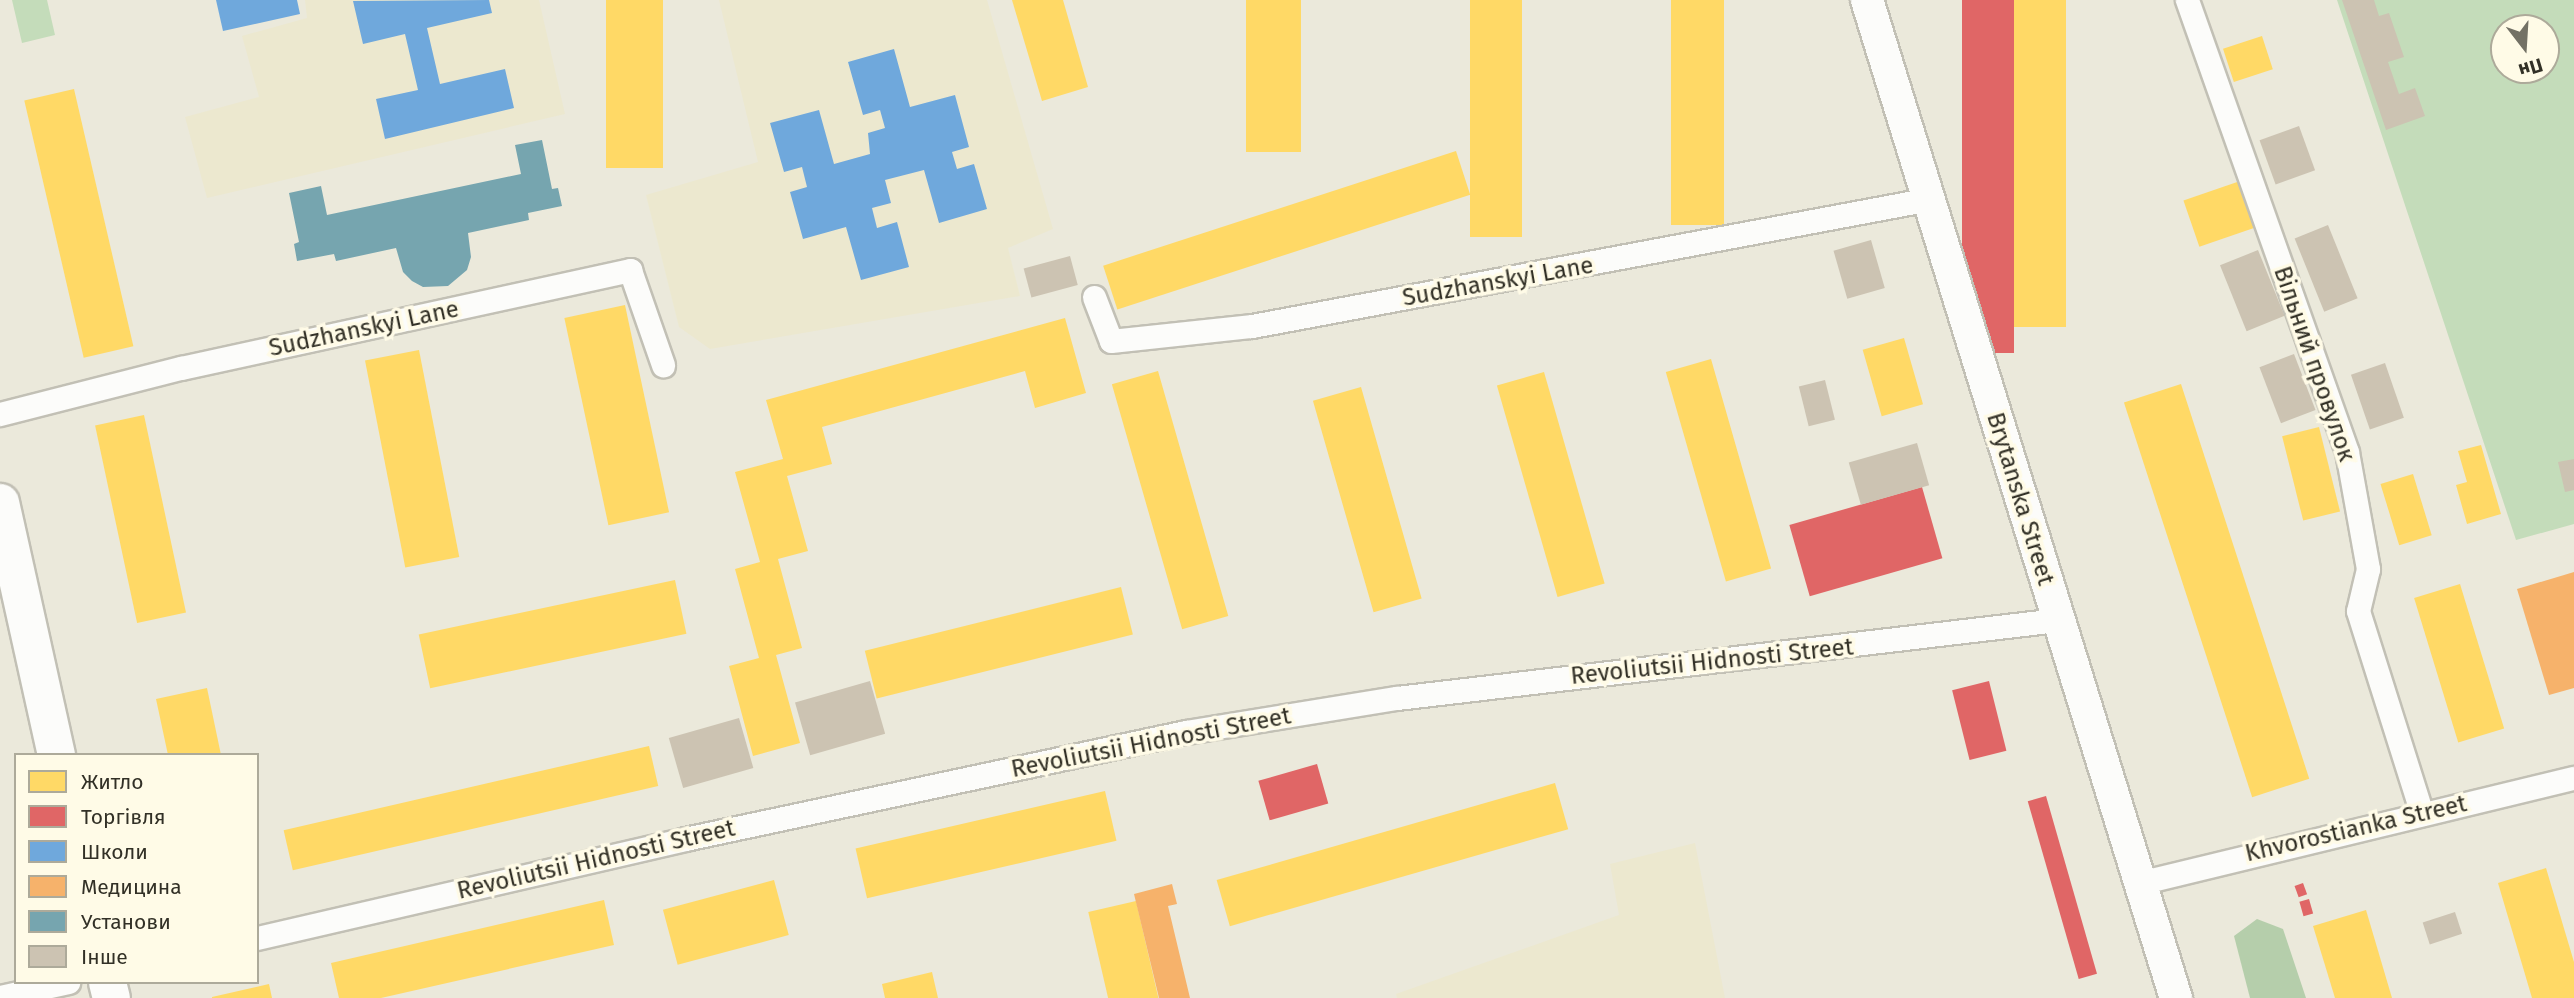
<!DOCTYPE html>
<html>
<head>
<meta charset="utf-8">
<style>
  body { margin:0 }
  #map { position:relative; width:2574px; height:998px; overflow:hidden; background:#ebe9db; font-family:"Fira Sans",sans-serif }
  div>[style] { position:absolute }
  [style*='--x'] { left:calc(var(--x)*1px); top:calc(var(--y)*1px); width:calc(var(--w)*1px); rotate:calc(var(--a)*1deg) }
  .built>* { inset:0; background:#ece8cf }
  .green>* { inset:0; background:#c4dcba }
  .forest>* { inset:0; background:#b5ceab }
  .homes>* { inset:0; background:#ffd966; transform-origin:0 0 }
  .shops>* { inset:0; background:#e06666; transform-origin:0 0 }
  .schools>* { inset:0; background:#6fa8dc }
  .health>* { inset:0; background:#f6b26b }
  .public>* { inset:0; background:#76a5af }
  .building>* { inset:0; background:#ccc3b2; transform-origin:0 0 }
  .roads { filter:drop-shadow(2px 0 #c2c0b5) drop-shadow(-2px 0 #c2c0b5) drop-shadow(0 2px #c2c0b5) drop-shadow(0 -2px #c2c0b5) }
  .street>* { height:23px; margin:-11.5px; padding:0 11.5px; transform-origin:11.5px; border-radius:11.5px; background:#fcfcfa }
  .secondary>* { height:32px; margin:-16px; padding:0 16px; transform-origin:16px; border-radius:16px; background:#fcfcfa }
  .primary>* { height:37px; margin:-18.5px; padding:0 18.5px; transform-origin:18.5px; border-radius:18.5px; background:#fcfcfa }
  span { translate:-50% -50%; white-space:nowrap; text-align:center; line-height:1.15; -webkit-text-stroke:7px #fffbe7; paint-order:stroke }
  .street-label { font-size:24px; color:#323026 }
  .legend { position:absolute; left:14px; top:753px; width:245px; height:231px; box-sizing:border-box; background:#fffbe7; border:2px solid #adaa9a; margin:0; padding:9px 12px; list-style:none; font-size:21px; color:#323026 }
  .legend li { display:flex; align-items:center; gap:14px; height:35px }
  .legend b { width:35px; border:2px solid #adaa9a }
  .north { position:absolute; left:2490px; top:14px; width:70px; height:70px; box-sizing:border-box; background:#fffbe7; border:2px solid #adaa9a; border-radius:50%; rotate:163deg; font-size:19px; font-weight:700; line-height:28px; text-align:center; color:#323026 }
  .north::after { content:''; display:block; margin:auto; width:24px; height:32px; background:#737165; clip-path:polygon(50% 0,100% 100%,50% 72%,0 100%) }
</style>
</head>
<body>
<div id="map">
  <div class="built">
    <div style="clip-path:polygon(305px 0,539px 0,565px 114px,207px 198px,185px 117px,259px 97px,242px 36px,307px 18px)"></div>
    <div style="clip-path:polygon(719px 0,987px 0,1053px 229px,1008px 248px,1020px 296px,710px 349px,679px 327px,646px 195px,758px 162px)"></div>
    <div style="clip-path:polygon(1695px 843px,1725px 998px,1397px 998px,1396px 994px,1619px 915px,1610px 864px)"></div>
  </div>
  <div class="green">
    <div style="clip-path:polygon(12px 0,47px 0,55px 35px,22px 43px)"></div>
    <div style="clip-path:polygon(evenodd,2337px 0,2574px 0,2574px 524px,2516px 540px,2337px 0,2504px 28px,2546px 28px,2546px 70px,2504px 70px,2504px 28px)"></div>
  </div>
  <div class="forest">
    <div style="clip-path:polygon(2257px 919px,2283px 929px,2306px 998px,2250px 998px,2234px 936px)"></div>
  </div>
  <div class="homes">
    <div style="left:606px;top:0;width:57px;height:168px"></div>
    <div style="clip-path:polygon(1012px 0,1063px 0,1088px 87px,1042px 101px)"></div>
    <div style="left:1246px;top:0;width:55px;height:152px"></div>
    <div style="left:1470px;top:0;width:52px;height:237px"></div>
    <div style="left:1671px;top:0;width:53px;height:225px"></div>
    <div style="left:2014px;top:0;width:52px;height:327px"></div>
    <div style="left:2262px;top:36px;width:35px;height:41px;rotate:72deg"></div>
    <div style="left:74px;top:89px;width:264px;height:51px;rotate:77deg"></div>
    <div style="left:1456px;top:151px;width:46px;height:371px;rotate:72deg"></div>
    <div style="left:2243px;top:180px;width:49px;height:63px;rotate:71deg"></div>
    <div style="left:625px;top:305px;width:212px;height:62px;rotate:78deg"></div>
    <div style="clip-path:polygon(1065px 318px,1086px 393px,1035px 408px,1025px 371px,822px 427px,832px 464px,787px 476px,808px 551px,778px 559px,802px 648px,776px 655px,800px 743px,753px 756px,729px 666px,759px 658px,735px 569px,760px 562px,735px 472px,783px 459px,766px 400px)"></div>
    <div style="left:1904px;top:338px;width:69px;height:43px;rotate:74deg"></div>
    <div style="left:419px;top:350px;width:211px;height:55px;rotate:79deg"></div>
    <div style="left:1711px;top:359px;width:218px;height:47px;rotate:74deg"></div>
    <div style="left:1158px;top:371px;width:255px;height:48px;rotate:74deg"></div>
    <div style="left:1544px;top:372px;width:220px;height:49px;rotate:74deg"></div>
    <div style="left:2181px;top:384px;width:415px;height:60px;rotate:72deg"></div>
    <div style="left:1361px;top:387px;width:220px;height:50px;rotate:74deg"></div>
    <div style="left:144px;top:415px;width:202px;height:50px;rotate:78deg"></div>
    <div style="left:2319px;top:427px;width:87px;height:38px;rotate:76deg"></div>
    <div style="clip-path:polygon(2481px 445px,2501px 514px,2467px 524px,2456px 485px,2467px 482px,2458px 451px)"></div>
    <div style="left:2413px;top:474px;width:64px;height:34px;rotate:73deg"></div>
    <div style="left:675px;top:580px;width:55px;height:262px;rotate:78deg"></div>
    <div style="left:2460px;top:584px;width:151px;height:48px;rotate:73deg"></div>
    <div style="left:1121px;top:587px;width:49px;height:264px;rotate:76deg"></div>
    <div style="clip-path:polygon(207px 688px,221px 755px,168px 755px,156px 699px)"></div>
    <div style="left:649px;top:746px;width:41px;height:375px;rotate:77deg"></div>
    <div style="left:1555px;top:783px;width:48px;height:352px;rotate:74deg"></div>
    <div style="left:1105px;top:791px;width:51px;height:256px;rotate:77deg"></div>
    <div style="clip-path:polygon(2546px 868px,2574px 962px,2574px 998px,2532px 998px,2498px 883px)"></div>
    <div style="left:774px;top:880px;width:57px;height:115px;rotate:75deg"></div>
    <div style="clip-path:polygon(604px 900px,614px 945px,381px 998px,339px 998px,331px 963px)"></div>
    <div style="left:1136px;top:901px;width:100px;height:49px;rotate:77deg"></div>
    <div style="clip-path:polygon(2366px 910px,2392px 998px,2335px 998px,2313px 926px)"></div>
    <div style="clip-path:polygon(932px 972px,938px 998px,885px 998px,882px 984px)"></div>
    <div style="clip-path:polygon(269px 984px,272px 998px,212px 998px,212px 997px)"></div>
  </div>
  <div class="shops">
    <div style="left:1962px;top:0;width:52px;height:353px"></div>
    <div style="left:1922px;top:487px;width:74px;height:138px;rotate:74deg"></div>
    <div style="left:1989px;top:681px;width:72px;height:38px;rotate:76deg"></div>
    <div style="left:1317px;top:764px;width:41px;height:61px;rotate:74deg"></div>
    <div style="left:2046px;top:796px;width:185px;height:19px;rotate:74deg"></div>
    <div style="left:2303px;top:883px;width:12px;height:9px;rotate:70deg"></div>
    <div style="left:2309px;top:899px;width:15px;height:10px;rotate:74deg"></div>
  </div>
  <div class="schools">
    <div style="clip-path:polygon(216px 0,297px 0,300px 14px,223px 31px)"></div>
    <div style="clip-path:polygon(489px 0,492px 13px,427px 28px,440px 84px,505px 69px,514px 108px,385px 139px,376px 99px,418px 90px,405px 34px,363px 44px,353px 1px)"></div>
    <div style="clip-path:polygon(894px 49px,910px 107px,955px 95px,969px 147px,952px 152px,957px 169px,974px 164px,987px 209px,939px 223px,924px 170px,885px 180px,891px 203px,872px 208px,877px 228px,897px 222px,909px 267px,861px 280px,846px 227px,803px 239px,790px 192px,807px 187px,802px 167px,784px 172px,770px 123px,819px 110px,834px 164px,870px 154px,868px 133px,885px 128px,880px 110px,863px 115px,848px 62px)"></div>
  </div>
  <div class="health">
    <div style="clip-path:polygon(2574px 572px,2574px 688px,2549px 695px,2517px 589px)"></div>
    <div style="clip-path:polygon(1172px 884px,1177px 904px,1168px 906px,1190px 998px,1159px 998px,1134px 894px)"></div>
  </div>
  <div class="public">
    <div style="clip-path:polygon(542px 140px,552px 189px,558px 188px,562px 206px,528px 213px,529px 220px,468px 233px,471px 257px,467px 270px,448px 286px,423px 287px,412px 281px,403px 272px,396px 248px,336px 261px,334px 254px,297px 261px,294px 244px,299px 242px,289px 193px,321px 186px,327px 215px,521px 174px,515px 145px)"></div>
  </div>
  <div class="building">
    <div style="clip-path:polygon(2342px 0,2374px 0,2379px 16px,2389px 13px,2404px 57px,2388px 62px,2399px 94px,2415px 88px,2425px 116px,2386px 130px)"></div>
    <div style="left:2299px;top:126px;width:47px;height:42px;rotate:70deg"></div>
    <div style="left:2328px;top:225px;width:79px;height:36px;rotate:68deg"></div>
    <div style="left:1871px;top:240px;width:50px;height:39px;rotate:74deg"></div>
    <div style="left:2258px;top:250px;width:71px;height:41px;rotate:68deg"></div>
    <div style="left:1070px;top:256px;width:30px;height:48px;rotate:75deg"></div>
    <div style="left:2294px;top:354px;width:60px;height:37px;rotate:69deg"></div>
    <div style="left:2385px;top:363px;width:58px;height:36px;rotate:71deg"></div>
    <div style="left:1825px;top:380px;width:41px;height:27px;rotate:76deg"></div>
    <div style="left:1917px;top:443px;width:44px;height:71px;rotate:74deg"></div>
    <div style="clip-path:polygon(2574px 459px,2574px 490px,2565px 492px,2558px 462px)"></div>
    <div style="left:870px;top:681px;width:55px;height:78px;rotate:74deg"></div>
    <div style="left:739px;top:718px;width:52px;height:73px;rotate:74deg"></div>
    <div style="left:2455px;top:912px;width:23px;height:34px;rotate:72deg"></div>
  </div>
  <div class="roads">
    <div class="street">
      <div style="--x:2187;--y:0;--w:479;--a:70.5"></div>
      <div style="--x:2347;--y:452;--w:119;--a:79.8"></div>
      <div style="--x:2368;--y:569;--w:43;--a:103.4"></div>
      <div style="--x:2358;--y:611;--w:213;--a:72.5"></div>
      <div style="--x:1094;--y:297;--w:47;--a:68.9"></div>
      <div style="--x:1111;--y:341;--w:142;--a:-6.1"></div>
      <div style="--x:1252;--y:326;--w:690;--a:-10.61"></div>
      <div style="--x:0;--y:414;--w:187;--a:-14.3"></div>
      <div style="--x:181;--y:368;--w:460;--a:-12.3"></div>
      <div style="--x:630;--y:270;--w:101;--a:70.8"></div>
      <div style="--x:2139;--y:883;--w:447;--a:-13.6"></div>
      <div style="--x:257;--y:938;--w:439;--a:-13"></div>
      <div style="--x:685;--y:839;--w:512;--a:-12.06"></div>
      <div style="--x:1186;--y:732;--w:214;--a:-9.2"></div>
      <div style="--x:1397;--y:698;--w:665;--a:-6.74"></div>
      <div style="--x:0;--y:997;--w:70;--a:-12.4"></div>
    </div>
    <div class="secondary">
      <div style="--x:1867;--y:0;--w:1045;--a:72.8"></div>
    </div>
    <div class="primary">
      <div style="--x:0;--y:502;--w:259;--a:77.5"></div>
      <div style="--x:107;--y:982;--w:16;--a:76"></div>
    </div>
  </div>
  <div class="street-label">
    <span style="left:1498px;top:282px;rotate:-10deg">Sudzhanskyi Lane</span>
    <span style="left:364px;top:329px;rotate:-12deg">Sudzhanskyi Lane</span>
    <span style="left:2314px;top:364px;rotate:71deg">Вільний провулок</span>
    <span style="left:2020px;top:499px;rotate:73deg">Brytanska Street</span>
    <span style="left:1712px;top:662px;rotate:-6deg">Revoliutsii Hidnosti Street</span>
    <span style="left:1151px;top:743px;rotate:-11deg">Revoliutsii Hidnosti Street</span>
    <span style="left:2356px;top:829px;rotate:-13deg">Khvorostianka Street</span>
    <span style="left:596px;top:860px;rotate:-13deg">Revoliutsii Hidnosti Street</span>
  </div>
  <ul class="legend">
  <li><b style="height:19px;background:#ffd966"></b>Житло</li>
  <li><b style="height:19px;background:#e06666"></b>Торгівля</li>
  <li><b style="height:19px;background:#6fa8dc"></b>Школи</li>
  <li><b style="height:19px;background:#f6b26b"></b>Медицина</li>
  <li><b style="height:19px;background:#76a5af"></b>Установи</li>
  <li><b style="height:19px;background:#ccc3b2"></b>Інше</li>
  </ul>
  <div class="north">Пн</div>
</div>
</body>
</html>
